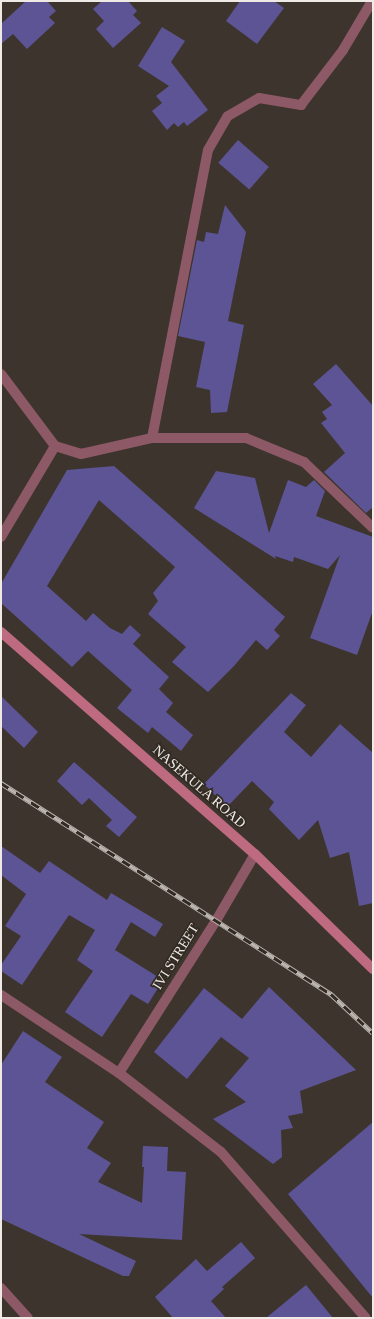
<!DOCTYPE html>
<html>
<head>
<meta charset="utf-8">
<style>
  body { margin:0 }
  #map { position:relative; width:374px; height:1319px; overflow:hidden; background:#3d352d; font-family:"Times New Roman",serif }
  div>[style] { position:absolute }
  [style*='--x'] { left:calc(var(--x)*1px); top:calc(var(--y)*1px); width:calc(var(--w)*1px); rotate:calc(var(--a)*1deg) }
  .building>* { inset:0; background:#5c5494; transform-origin:0 0 }
  .lane>* { height:10px; margin:-5px; padding:0 5px; transform-origin:5px; border-radius:5px; background:#8e5966 }
  .street>* { height:10px; margin:-5px; padding:0 5px; transform-origin:5px; border-radius:5px; background:#8e5966 }
  .secondary>* { height:10px; margin:-5px; padding:0 5px; transform-origin:5px; border-radius:5px; background:#be6a81 }
  .rail>* { height:4.5px; margin-top:-2.25px; transform-origin:0; background:repeating-linear-gradient(90deg,#322b23 0 9px,#bbb5af 0 18px); box-sizing:border-box; border-block:1px solid #bbb5af }
  span { translate:-50% -50%; white-space:nowrap; text-align:center; line-height:1.15; -webkit-text-stroke:3.5px #322b23; paint-order:stroke }
  .street-label { font-size:14px; color:#efeae5 }
  .frame { position:absolute; inset:0; border:2px solid #efeae5; pointer-events:none }
</style>
</head>
<body>
<div id="map">
  <div class="building">
    <div style="clip-path:polygon(26px 1px,47px 1px,56px 11px,49px 17px,55px 23px,27px 49px,13px 34px,1px 44px,1px 24px)"></div>
    <div style="clip-path:polygon(102px 1px,128px 1px,137px 11px,133px 15px,141px 23px,113px 48px,96px 29px,104px 21px,93px 9px)"></div>
    <div style="clip-path:polygon(240px 1px,274px 1px,284px 8px,257px 44px,226px 21px)"></div>
    <div style="clip-path:polygon(162px 27px,185px 41px,171px 62px,208px 110px,187px 126px,184px 122px,178px 127px,174px 123px,167px 130px,152px 111px,162px 103px,156px 96px,169px 86px,138px 66px)"></div>
    <div style="left:238px;top:140px;width:41px;height:30px;rotate:41deg"></div>
    <div style="clip-path:polygon(225px 205px,246px 232px,228px 321px,244px 325px,227px 412px,211px 413px,210px 390px,196px 387px,205px 342px,178px 336px,197px 240px,204px 242px,206px 232px,218px 234px)"></div>
    <div style="clip-path:polygon(336px 364px,373px 406px,373px 507px,366px 513px,324px 472px,345px 453px,321px 423px,327px 419px,322px 412px,332px 405px,313px 384px)"></div>
    <div style="clip-path:polygon(114px 466px,285px 617px,274px 630px,280px 636px,267px 650px,256px 640px,234px 666px,208px 692px,172px 662px,186px 647px,148px 614px,158px 601px,153px 593px,175px 567px,99px 500px,47px 586px,86px 621px,93px 613px,110px 628px,122px 634px,130px 625px,141px 635px,133px 644px,169px 677px,159px 689px,173px 703px,166px 712px,193px 735px,181px 751px,152px 727px,148px 733px,117px 708px,132px 690px,88px 651px,72px 667px,1px 603px,1px 584px,67px 470px)"></div>
    <div style="clip-path:polygon(216px 471px,255px 478px,269px 533px,288px 480px,306px 487px,314px 480px,325px 491px,316px 516px,373px 537px,373px 610px,357px 655px,310px 638px,340px 555px,328px 569px,294px 557px,293px 562px,275px 556px,276px 559px,194px 508px)"></div>
    <div style="clip-path:polygon(291px 693px,306px 705px,284px 732px,311px 757px,340px 724px,373px 753px,373px 903px,359px 906px,349px 852px,330px 858px,318px 820px,299px 840px,269px 809px,274px 802px,252px 781px,227px 807px,204px 784px)"></div>
    <div style="clip-path:polygon(1px 696px,38px 732px,24px 748px,1px 726px)"></div>
    <div style="clip-path:polygon(74px 762px,137px 817px,119px 837px,106px 826px,112px 820px,89px 798px,82px 805px,57px 781px)"></div>
    <div style="clip-path:polygon(1px 846px,40px 873px,49px 861px,107px 900px,111px 893px,163px 924px,155px 937px,131px 922px,115px 950px,163px 980px,148px 1004px,131px 994px,102px 1037px,65px 1012px,93px 971px,77px 960px,95px 930px,69px 915px,22px 985px,1px 971px,1px 965px,21px 936px,5px 926px,26px 894px,1px 875px)"></div>
    <div style="clip-path:polygon(269px 987px,356px 1070px,300px 1091px,303px 1113px,288px 1116px,293px 1128px,281px 1130px,282px 1157px,273px 1164px,213px 1119px,246px 1102px,225px 1086px,249px 1058px,221px 1037px,187px 1079px,154px 1052px,204px 988px,242px 1019px)"></div>
    <div style="clip-path:polygon(23px 1031px,62px 1057px,45px 1082px,104px 1122px,87px 1148px,111px 1163px,98px 1182px,142px 1203px,144px 1167px,142px 1167px,143px 1146px,168px 1147px,167px 1171px,186px 1172px,182px 1240px,79px 1234px,136px 1261px,129px 1276px,123px 1276px,1px 1219px,1px 1065px)"></div>
    <div style="clip-path:polygon(373px 1122px,373px 1298px,288px 1194px)"></div>
    <div style="clip-path:polygon(241px 1242px,255px 1258px,222px 1287px,224px 1289px,211px 1301px,226px 1318px,173px 1318px,155px 1297px,196px 1259px,207px 1271px)"></div>
    <div style="clip-path:polygon(306px 1285px,333px 1318px,266px 1318px)"></div>
  </div>
  <div class="lane">
    <div style="--x:152;--y:438;--w:293;--a:-79"></div>
    <div style="--x:208;--y:150;--w:39;--a:-60"></div>
    <div style="--x:228;--y:116;--w:36;--a:-30"></div>
    <div style="--x:259;--y:98;--w:43;--a:9.5"></div>
    <div style="--x:301;--y:105;--w:69;--a:-52.6"></div>
    <div style="--x:343;--y:50;--w:57;--a:-59.4"></div>
    <div style="--x:81;--y:454;--w:73;--a:-12.7"></div>
    <div style="--x:152;--y:438;--w:94;--a:0"></div>
    <div style="--x:246;--y:438;--w:63;--a:22.5"></div>
    <div style="--x:304;--y:462;--w:95;--a:43.7"></div>
  </div>
  <div class="street">
    <div style="--x:1;--y:374;--w:90;--a:53.1"></div>
    <div style="--x:55;--y:446;--w:27;--a:17"></div>
    <div style="--x:1;--y:537;--w:106;--a:-59.3"></div>
    <div style="--x:1;--y:995;--w:141;--a:33.5"></div>
    <div style="--x:119;--y:1073;--w:129;--a:37.8"></div>
    <div style="--x:221;--y:1152;--w:220;--a:48.9"></div>
    <div style="--x:119;--y:1073;--w:183;--a:-57.5"></div>
    <div style="--x:217;--y:919;--w:75;--a:-59.7"></div>
    <div style="--x:1;--y:1288;--w:40;--a:48"></div>
  </div>
  <div class="secondary">
    <div style="--x:1;--y:632;--w:337;--a:41.2"></div>
    <div style="--x:255;--y:854;--w:165;--a:44.3"></div>
  </div>
  <div class="rail">
    <div style="--x:1;--y:783;--w:392;--a:32.6"></div>
    <div style="--x:331;--y:994;--w:57;--a:42.9"></div>
  </div>
  <div class="street-label">
    <span style="left:199px;top:787px;rotate:41deg">NASEKULA ROAD</span>
    <span style="left:176px;top:957px;rotate:-58deg">IVI STREET</span>
  </div>
  <div class="frame"></div>
</div>
</body>
</html>
